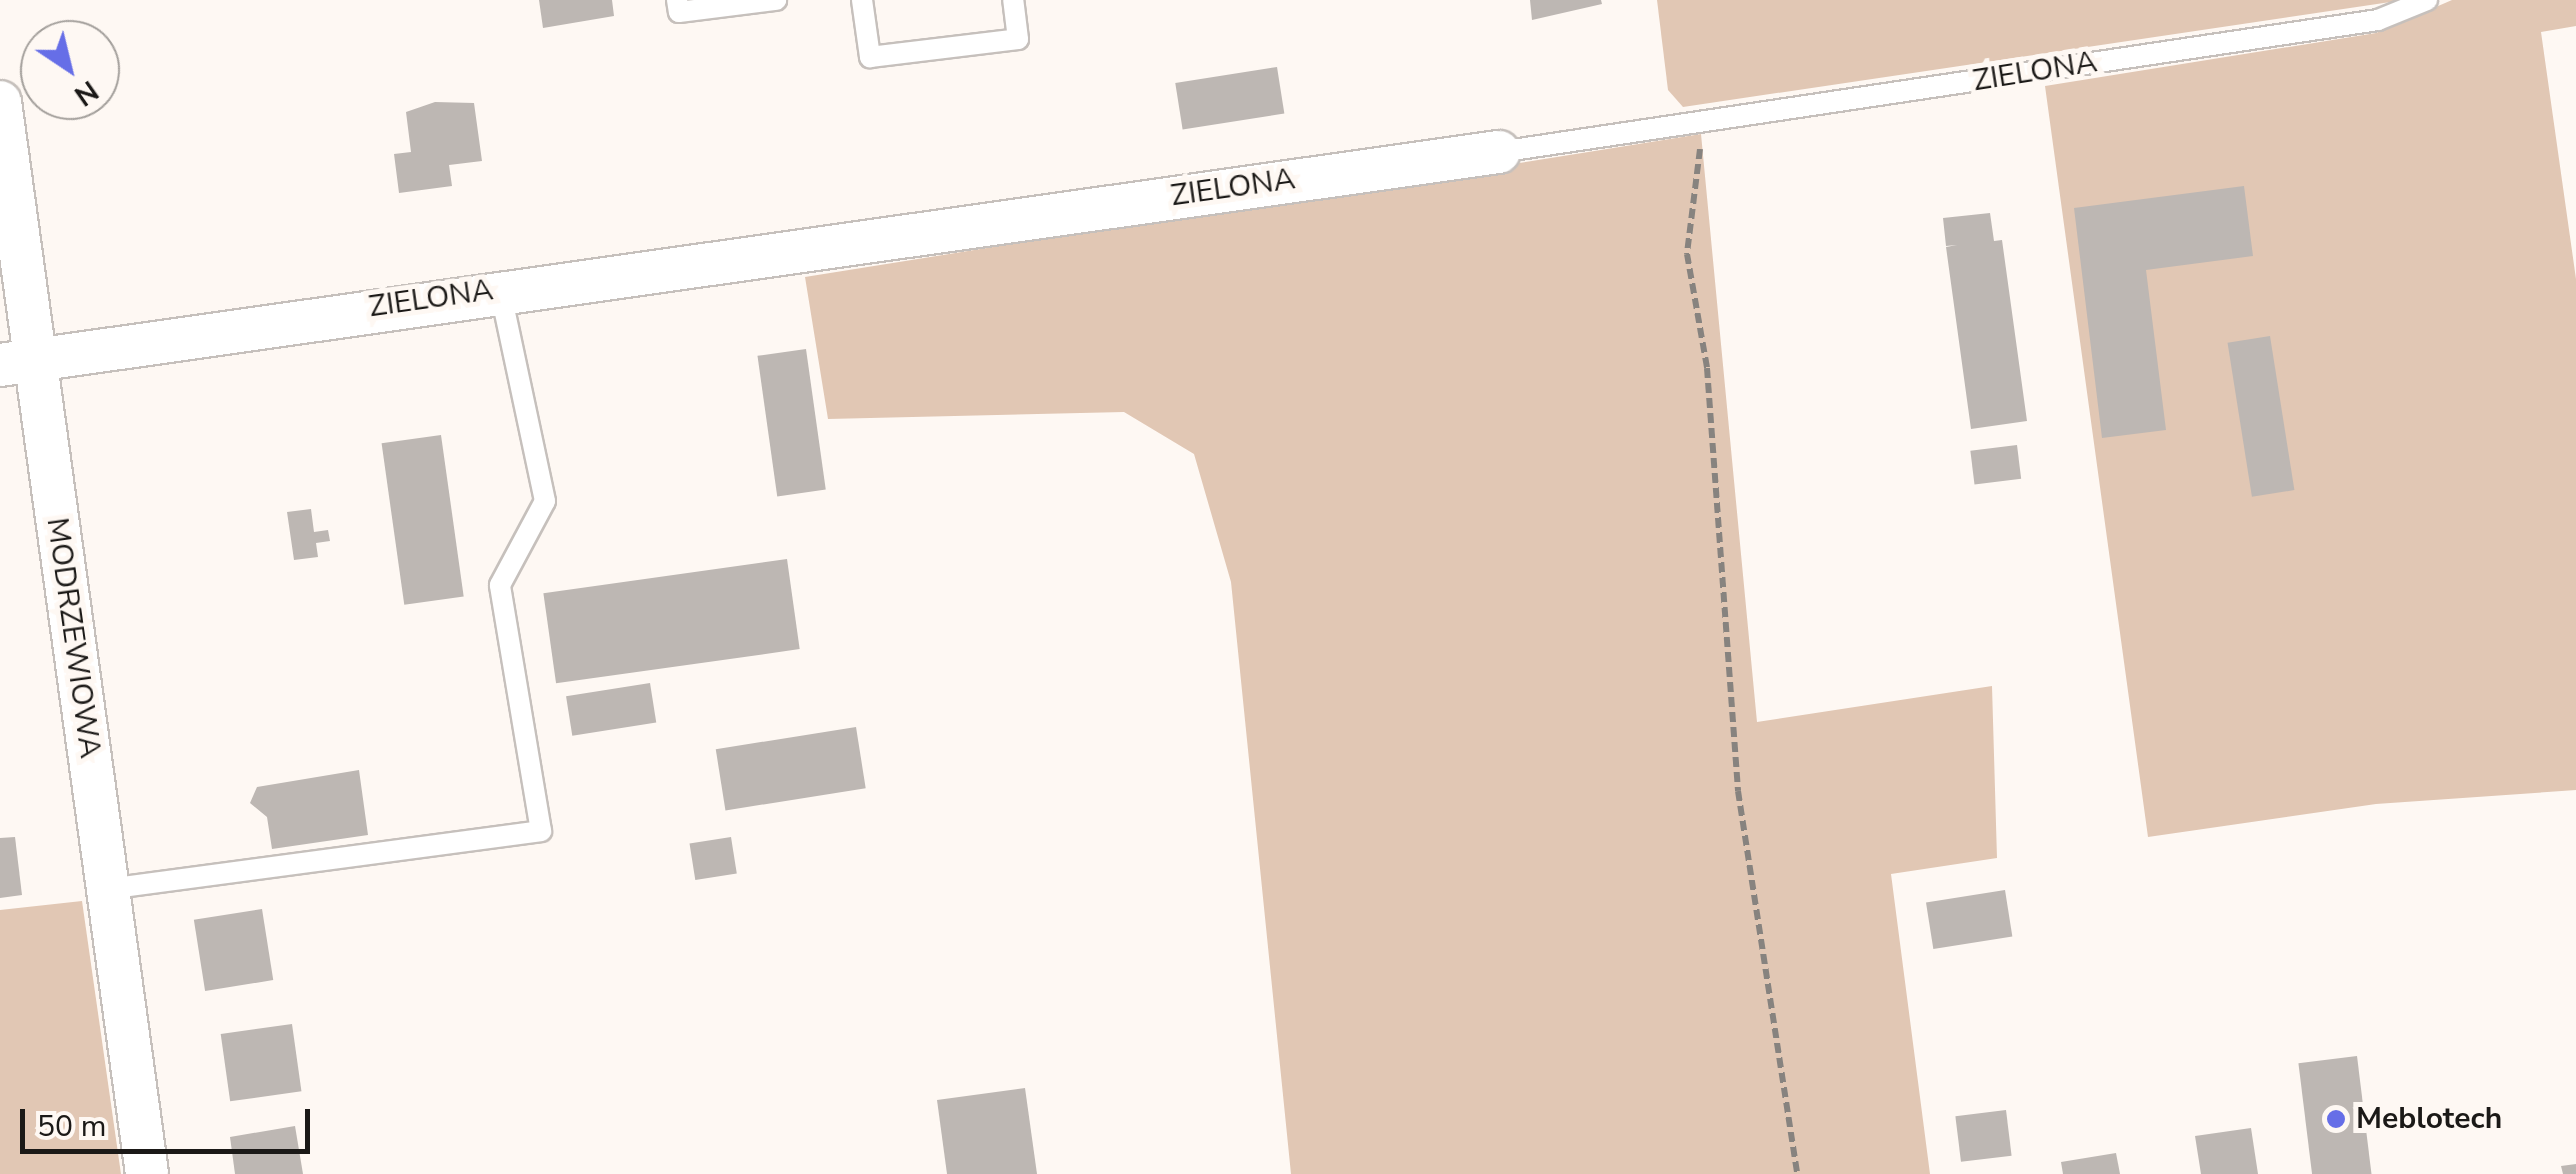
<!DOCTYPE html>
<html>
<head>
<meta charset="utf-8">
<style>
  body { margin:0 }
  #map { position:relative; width:2576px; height:1174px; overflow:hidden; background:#fef8f3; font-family:"Nunito Sans",sans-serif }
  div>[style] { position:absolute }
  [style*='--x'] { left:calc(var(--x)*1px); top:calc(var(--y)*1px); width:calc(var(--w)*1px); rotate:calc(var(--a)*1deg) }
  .green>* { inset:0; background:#e1c7b4 }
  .building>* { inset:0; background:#bdb7b3; transform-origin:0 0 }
  .path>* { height:6px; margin-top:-3px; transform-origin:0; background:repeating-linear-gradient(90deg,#87837f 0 10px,transparent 0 15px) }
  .roads { filter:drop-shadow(2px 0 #c6c0bc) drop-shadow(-2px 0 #c6c0bc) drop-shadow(0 2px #c6c0bc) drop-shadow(0 -2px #c6c0bc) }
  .service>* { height:20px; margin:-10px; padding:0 10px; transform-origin:10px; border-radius:10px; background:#fff }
  .minor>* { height:42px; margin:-21px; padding:0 21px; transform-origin:21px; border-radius:21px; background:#fff }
  .dots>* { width:28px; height:28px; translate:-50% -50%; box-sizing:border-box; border:5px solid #fef8f3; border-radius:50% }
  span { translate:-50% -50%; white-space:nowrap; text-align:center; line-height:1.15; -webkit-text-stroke:10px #fef8f3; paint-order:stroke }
  .street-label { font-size:30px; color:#1b1917 }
  .poi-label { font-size:30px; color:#1b1917; font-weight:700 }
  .left { translate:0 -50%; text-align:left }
  .north { position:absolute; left:20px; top:20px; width:100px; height:100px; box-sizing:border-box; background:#fef8f3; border:2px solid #a39f9b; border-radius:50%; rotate:145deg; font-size:28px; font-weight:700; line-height:40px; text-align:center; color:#1b1917 }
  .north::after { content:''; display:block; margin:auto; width:35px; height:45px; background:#666ee7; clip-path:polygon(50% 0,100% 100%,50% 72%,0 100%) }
  .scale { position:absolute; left:20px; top:1109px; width:290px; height:45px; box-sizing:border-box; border:5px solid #1b1917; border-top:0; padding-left:12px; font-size:30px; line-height:35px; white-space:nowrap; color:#1b1917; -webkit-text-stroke:8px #fef8f3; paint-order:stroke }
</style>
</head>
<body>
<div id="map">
  <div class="green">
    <div style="clip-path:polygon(1657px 0,2404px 0,1683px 107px,1668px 90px)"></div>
    <div style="clip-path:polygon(2452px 0,2576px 0,2576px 26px,2541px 32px,2576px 279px,2576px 790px,2376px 804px,2148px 837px,2045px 86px,2376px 33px)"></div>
    <div style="clip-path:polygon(1701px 134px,1757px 722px,1992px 686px,1997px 858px,1891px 874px,1930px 1174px,1291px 1174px,1231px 582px,1194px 454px,1124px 412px,828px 419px,805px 277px)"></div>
    <div style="clip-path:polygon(82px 901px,121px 1174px,0 1174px,0 910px)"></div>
  </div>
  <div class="building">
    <div style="clip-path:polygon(539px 0,612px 0,614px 16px,543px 28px)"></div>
    <div style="clip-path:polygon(1530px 0,1601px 0,1602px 4px,1532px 20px)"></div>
    <div style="left:1277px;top:67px;width:47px;height:103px;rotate:81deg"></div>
    <div style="clip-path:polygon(435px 102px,474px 103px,482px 161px,449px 165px,452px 186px,399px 193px,394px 154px,411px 152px,406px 112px)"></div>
    <div style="clip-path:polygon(2244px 186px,2253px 256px,2146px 270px,2166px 430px,2102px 438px,2074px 208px)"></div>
    <div style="clip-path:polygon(1990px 213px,1994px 241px,2002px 240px,2027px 421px,1971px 429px,1946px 247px,1957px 245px,1946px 246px,1943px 218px)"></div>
    <div style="left:2270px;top:336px;width:156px;height:43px;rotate:81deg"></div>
    <div style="left:806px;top:349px;width:142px;height:49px;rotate:82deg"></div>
    <div style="left:441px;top:435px;width:163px;height:60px;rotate:82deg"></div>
    <div style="left:2017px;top:445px;width:34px;height:47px;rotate:83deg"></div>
    <div style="clip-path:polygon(311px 509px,314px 532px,328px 530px,330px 541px,316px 543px,318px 557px,294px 560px,287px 512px)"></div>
    <div style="left:787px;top:559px;width:91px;height:246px;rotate:82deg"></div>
    <div style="left:650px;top:683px;width:40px;height:85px;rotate:81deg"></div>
    <div style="left:856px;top:727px;width:62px;height:142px;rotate:81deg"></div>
    <div style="clip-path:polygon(359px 770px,368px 835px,272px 849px,267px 817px,250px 803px,257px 787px)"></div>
    <div style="clip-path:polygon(15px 837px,22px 895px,0 898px,0 838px)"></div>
    <div style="left:731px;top:837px;width:37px;height:42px;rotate:81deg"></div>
    <div style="left:2005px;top:890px;width:47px;height:80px;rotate:81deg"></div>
    <div style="left:262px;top:909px;width:72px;height:69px;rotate:81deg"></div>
    <div style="left:292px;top:1024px;width:68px;height:72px;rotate:82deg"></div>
    <div style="left:2357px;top:1056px;width:119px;height:59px;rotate:83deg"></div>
    <div style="clip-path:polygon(1025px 1088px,1037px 1174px,947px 1174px,937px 1100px)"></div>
    <div style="left:2006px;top:1110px;width:46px;height:51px;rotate:83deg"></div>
    <div style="clip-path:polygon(295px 1126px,303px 1174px,235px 1174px,230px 1137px)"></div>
    <div style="clip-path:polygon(2251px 1128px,2258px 1174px,2201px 1174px,2195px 1136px)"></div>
    <div style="clip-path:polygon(2116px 1153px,2120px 1174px,2063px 1174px,2061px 1162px)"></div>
    <div style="clip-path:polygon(2576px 1164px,2576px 1174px,2563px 1174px,2561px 1166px)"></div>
  </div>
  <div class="path">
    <div style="--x:1700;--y:149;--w:106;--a:97.1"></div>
    <div style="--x:1687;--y:254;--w:116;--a:80"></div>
    <div style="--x:1707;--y:368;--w:424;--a:85.8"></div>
    <div style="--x:1738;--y:791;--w:388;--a:81.2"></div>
  </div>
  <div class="roads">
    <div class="service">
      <div style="--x:677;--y:0;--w:12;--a:81"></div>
      <div style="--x:679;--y:12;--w:98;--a:-7.1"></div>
      <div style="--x:862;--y:0;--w:58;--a:82"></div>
      <div style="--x:870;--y:57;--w:149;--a:-6.9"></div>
      <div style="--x:1018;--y:39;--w:39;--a:-97"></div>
      <div style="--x:1499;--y:152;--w:889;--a:-8.54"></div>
      <div style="--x:2378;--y:20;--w:53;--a:-22.2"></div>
      <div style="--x:107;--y:889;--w:438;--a:-7.6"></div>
      <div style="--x:541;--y:831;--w:249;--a:-99.5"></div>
      <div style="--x:500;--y:585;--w:95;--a:-61.8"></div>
      <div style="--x:545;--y:501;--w:216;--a:-102"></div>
    </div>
    <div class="minor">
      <div style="--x:0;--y:102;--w:1082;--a:82.19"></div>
      <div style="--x:0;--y:365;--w:1514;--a:-8.09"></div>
    </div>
  </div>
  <div class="dots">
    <div style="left:2336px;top:1119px;background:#666ee7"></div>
  </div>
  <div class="street-label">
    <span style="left:2035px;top:72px;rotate:-9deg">ZIELONA</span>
    <span style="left:1233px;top:188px;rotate:-8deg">ZIELONA</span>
    <span style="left:431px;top:299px;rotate:-8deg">ZIELONA</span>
    <span style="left:73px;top:638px;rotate:82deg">MODRZEWIOWA</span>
  </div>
  <div class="poi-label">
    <span class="left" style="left:2356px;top:1119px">Meblotech</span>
  </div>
  <div class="north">N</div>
  <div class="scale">50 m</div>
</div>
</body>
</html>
